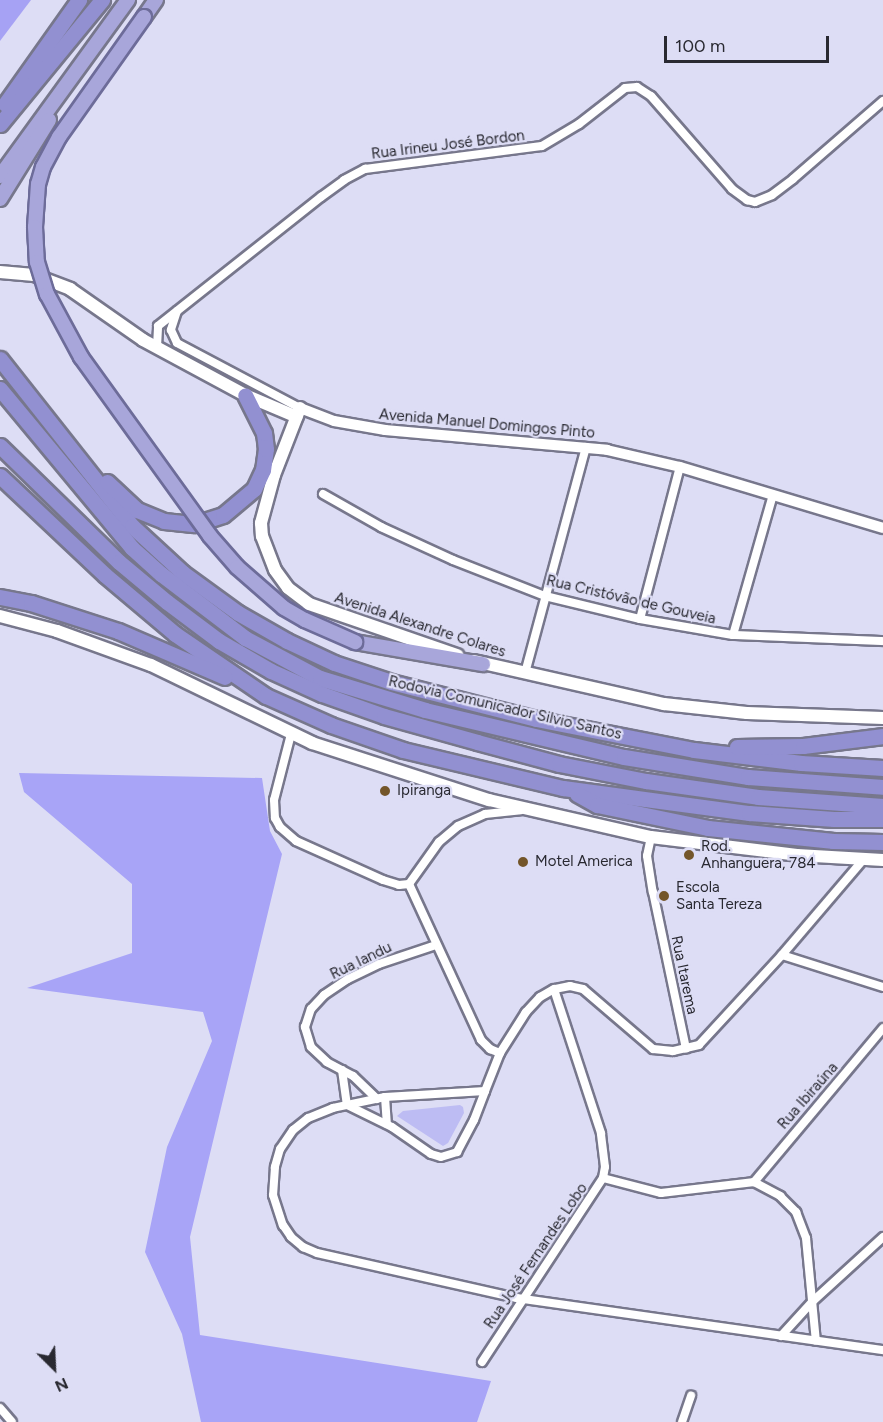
<!DOCTYPE html>
<html>
<head>
<meta charset="utf-8">
<style>
  body { margin:0 }
  #map { position:relative; width:883px; height:1422px; overflow:hidden; background:#ddddf5; font-family:Figtree,sans-serif }
  div>[style] { position:absolute }
  [style*='--x'] { left:calc(var(--x)*1px); top:calc(var(--y)*1px); width:calc(var(--w)*1px); rotate:calc(var(--a)*1deg) }
  .green>* { inset:0; background:#bdbcf3 }
  .forest>* { inset:0; background:#a8a4f7 }
  .water>* { inset:0; background:#a6a2f4 }
  .roads { filter:drop-shadow(2px 0 #77778c) drop-shadow(-2px 0 #77778c) drop-shadow(0 2px #77778c) drop-shadow(0 -2px #77778c) }
  .minor>* { height:8px; margin:-4px; padding:0 4px; transform-origin:4px; border-radius:4px; background:#fff }
  .tertiary>* { height:10px; margin:-5px; padding:0 5px; transform-origin:5px; border-radius:5px; background:#fff }
  .secondary>* { height:12px; margin:-6px; padding:0 6px; transform-origin:6px; border-radius:6px; background:#fff }
  .trunk>* { height:14px; margin:-7px; padding:0 7px; transform-origin:7px; border-radius:7px; background:#a8a6da }
  .motorway>* { height:15px; margin:-7.5px; padding:0 7.5px; transform-origin:7.5px; border-radius:7.5px; background:#9290d1 }
  .bridges { filter:drop-shadow(2px 0 #6d6c99) drop-shadow(-2px 0 #6d6c99) drop-shadow(0 2px #6d6c99) drop-shadow(0 -2px #6d6c99) }
  .trunk-bridge>* { height:14px; margin:-7px; padding:0 7px; transform-origin:7px; border-radius:7px; background:#a8a6da }
  .dots>* { width:16px; height:16px; translate:-50% -50%; box-sizing:border-box; border:3px solid #ddddf5; border-radius:50% }
  span { translate:-50% -50%; white-space:nowrap; text-align:center; line-height:1.15; -webkit-text-stroke:4.5px #ddddf5; paint-order:stroke }
  .street-label { font-size:15px; color:#292931 }
  .poi-label { font-size:15px; color:#292931 }
  .left { translate:0 -50%; text-align:left }
  .north { position:absolute; left:24px; top:1338px; width:60px; height:60px; -webkit-text-stroke:4px #ddddf5; paint-order:stroke; rotate:156deg; font-size:16px; font-weight:700; line-height:24px; text-align:center; color:#292931 }
  .north::after { content:''; display:block; margin:auto; width:21px; height:27px; background:#292931; clip-path:polygon(50% 0,100% 100%,50% 72%,0 100%) }
  .scale { position:absolute; left:664px; top:36px; width:165px; height:27px; box-sizing:border-box; border:3px solid #292931; border-top:0; padding-left:8px; font-size:18px; line-height:21px; white-space:nowrap; color:#292931; -webkit-text-stroke:4px #ddddf5; paint-order:stroke }
</style>
</head>
<body>
<div id="map">
  <div class="green">
    <div style="clip-path:polygon(460px 1105px,463px 1107px,464px 1113px,448px 1143px,443px 1146px,397px 1116px,403px 1111px)"></div>
  </div>
  <div class="forest">
    <div style="clip-path:polygon(19px 773px,262px 778px,270px 831px,282px 854px,190px 1237px,200px 1335px,491px 1381px,477px 1422px,201px 1422px,182px 1334px,145px 1252px,167px 1147px,212px 1041px,203px 1012px,27px 988px,132px 953px,132px 884px,24px 792px)"></div>
  </div>
  <div class="water">
    <div style="clip-path:polygon(0 0,31px 0,0 41px)"></div>
  </div>
  <div class="roads">
    <div class="minor">
      <div style="--x:177;--y:311;--w:20;--a:108"></div>
      <div style="--x:171;--y:330;--w:14;--a:65"></div>
      <div style="--x:177;--y:343;--w:139;--a:27.9"></div>
      <div style="--x:157;--y:347;--w:21;--a:-87"></div>
      <div style="--x:158;--y:326;--w:208;--a:-38.4"></div>
      <div style="--x:321;--y:197;--w:29;--a:-36"></div>
      <div style="--x:344;--y:180;--w:24;--a:-28"></div>
      <div style="--x:365;--y:169;--w:178;--a:-7.4"></div>
      <div style="--x:542;--y:146;--w:43;--a:-30.7"></div>
      <div style="--x:579;--y:124;--w:58;--a:-38"></div>
      <div style="--x:625;--y:88;--w:12;--a:-5"></div>
      <div style="--x:637;--y:87;--w:17;--a:33"></div>
      <div style="--x:651;--y:96;--w:123;--a:48.9"></div>
      <div style="--x:732;--y:189;--w:19;--a:36"></div>
      <div style="--x:747;--y:200;--w:8;--a:14"></div>
      <div style="--x:755;--y:202;--w:18;--a:-22"></div>
      <div style="--x:772;--y:195;--w:26;--a:-37"></div>
      <div style="--x:793;--y:179;--w:119;--a:-40.9"></div>
      <div style="--x:323;--y:494;--w:67;--a:29.6"></div>
      <div style="--x:381;--y:527;--w:79;--a:24.6"></div>
      <div style="--x:453;--y:560;--w:99;--a:21.4"></div>
      <div style="--x:545;--y:596;--w:98;--a:13.6"></div>
      <div style="--x:640;--y:619;--w:94;--a:9.8"></div>
      <div style="--x:733;--y:635;--w:150;--a:2.3"></div>
      <div style="--x:640;--y:619;--w:157;--a:-75.3"></div>
      <div style="--x:733;--y:635;--w:146;--a:-74.1"></div>
      <div style="--x:525;--y:673;--w:234;--a:-74.9"></div>
      <div style="--x:291;--y:734;--w:68;--a:104.4"></div>
      <div style="--x:274;--y:800;--w:18;--a:87"></div>
      <div style="--x:275;--y:818;--w:10;--a:61"></div>
      <div style="--x:280;--y:827;--w:21;--a:41"></div>
      <div style="--x:296;--y:841;--w:95;--a:24.1"></div>
      <div style="--x:383;--y:880;--w:17;--a:17"></div>
      <div style="--x:399;--y:885;--w:10;--a:-6"></div>
      <div style="--x:409;--y:884;--w:52;--a:-54.5"></div>
      <div style="--x:439;--y:842;--w:25;--a:-40"></div>
      <div style="--x:458;--y:826;--w:30;--a:-24"></div>
      <div style="--x:485;--y:814;--w:36;--a:-6"></div>
      <div style="--x:651;--y:837;--w:19;--a:102"></div>
      <div style="--x:647;--y:856;--w:36;--a:81"></div>
      <div style="--x:653;--y:892;--w:160;--a:78.1"></div>
      <div style="--x:863;--y:860;--w:125;--a:130.5"></div>
      <div style="--x:782;--y:955;--w:122;--a:132.7"></div>
      <div style="--x:699;--y:1045;--w:27;--a:167"></div>
      <div style="--x:673;--y:1051;--w:20;--a:-174"></div>
      <div style="--x:653;--y:1049;--w:92;--a:-139.4"></div>
      <div style="--x:583;--y:989;--w:13;--a:-167"></div>
      <div style="--x:570;--y:986;--w:16;--a:169"></div>
      <div style="--x:554;--y:989;--w:16;--a:150"></div>
      <div style="--x:540;--y:997;--w:21;--a:133"></div>
      <div style="--x:526;--y:1012;--w:49;--a:122.4"></div>
      <div style="--x:500;--y:1053;--w:41;--a:111.5"></div>
      <div style="--x:485;--y:1091;--w:100;--a:176.6"></div>
      <div style="--x:385;--y:1097;--w:53;--a:168.1"></div>
      <div style="--x:333;--y:1108;--w:27;--a:158"></div>
      <div style="--x:308;--y:1118;--w:19;--a:141"></div>
      <div style="--x:293;--y:1130;--w:23;--a:124"></div>
      <div style="--x:280;--y:1149;--w:19;--a:106"></div>
      <div style="--x:275;--y:1167;--w:28;--a:94"></div>
      <div style="--x:273;--y:1195;--w:32;--a:72"></div>
      <div style="--x:283;--y:1225;--w:14;--a:56"></div>
      <div style="--x:291;--y:1237;--w:16;--a:40"></div>
      <div style="--x:303;--y:1247;--w:15;--a:23"></div>
      <div style="--x:317;--y:1253;--w:205;--a:12.7"></div>
      <div style="--x:517;--y:1298;--w:370;--a:8.1"></div>
      <div style="--x:409;--y:884;--w:172;--a:65.2"></div>
      <div style="--x:481;--y:1040;--w:13;--a:45"></div>
      <div style="--x:490;--y:1049;--w:11;--a:22"></div>
      <div style="--x:782;--y:955;--w:106;--a:17.6"></div>
      <div style="--x:342;--y:1070;--w:35;--a:82"></div>
      <div style="--x:347;--y:1105;--w:50;--a:26.1"></div>
      <div style="--x:392;--y:1127;--w:47;--a:34.7"></div>
      <div style="--x:431;--y:1154;--w:10;--a:17"></div>
      <div style="--x:441;--y:1157;--w:17;--a:-17"></div>
      <div style="--x:457;--y:1152;--w:36;--a:-62"></div>
      <div style="--x:474;--y:1120;--w:31;--a:-69"></div>
      <div style="--x:385;--y:1097;--w:27;--a:86"></div>
      <div style="--x:377;--y:1099;--w:33;--a:-136"></div>
      <div style="--x:353;--y:1076;--w:30;--a:-152"></div>
      <div style="--x:327;--y:1062;--w:22;--a:-137"></div>
      <div style="--x:311;--y:1047;--w:21;--a:-107"></div>
      <div style="--x:305;--y:1027;--w:19;--a:-72"></div>
      <div style="--x:311;--y:1009;--w:19;--a:-47"></div>
      <div style="--x:324;--y:995;--w:29;--a:-34"></div>
      <div style="--x:348;--y:979;--w:34;--a:-26"></div>
      <div style="--x:379;--y:964;--w:60;--a:-18.4"></div>
      <div style="--x:603;--y:1178;--w:60;--a:14.5"></div>
      <div style="--x:661;--y:1193;--w:94;--a:-6.7"></div>
      <div style="--x:754;--y:1182;--w:30;--a:28"></div>
      <div style="--x:780;--y:1196;--w:23;--a:45"></div>
      <div style="--x:796;--y:1212;--w:28;--a:69"></div>
      <div style="--x:806;--y:1238;--w:103;--a:84.5"></div>
      <div style="--x:754;--y:1182;--w:201;--a:-50"></div>
      <div style="--x:781;--y:1336;--w:47;--a:-47.6"></div>
      <div style="--x:813;--y:1301;--w:95;--a:-42.4"></div>
      <div style="--x:482;--y:1362;--w:220;--a:-56.7"></div>
      <div style="--x:603;--y:1178;--w:11;--a:-80"></div>
      <div style="--x:605;--y:1167;--w:34;--a:-97"></div>
      <div style="--x:601;--y:1133;--w:151;--a:-108.1"></div>
      <div style="--x:0;--y:1408;--w:18;--a:49"></div>
      <div style="--x:682;--y:1422;--w:28;--a:-71"></div>
    </div>
    <div class="tertiary">
      <div style="--x:300;--y:408;--w:36;--a:21"></div>
      <div style="--x:334;--y:421;--w:52;--a:10"></div>
      <div style="--x:385;--y:430;--w:223;--a:5.1"></div>
      <div style="--x:607;--y:450;--w:75;--a:13.1"></div>
      <div style="--x:680;--y:467;--w:212;--a:16.7"></div>
    </div>
    <div class="secondary">
      <div style="--x:0;--y:272;--w:34;--a:5"></div>
      <div style="--x:34;--y:275;--w:39;--a:21"></div>
      <div style="--x:70;--y:289;--w:89;--a:34.9"></div>
      <div style="--x:143;--y:340;--w:116;--a:28.3"></div>
      <div style="--x:245;--y:395;--w:56;--a:22.9"></div>
      <div style="--x:300;--y:408;--w:72;--a:111.2"></div>
      <div style="--x:274;--y:475;--w:50;--a:105.2"></div>
      <div style="--x:261;--y:523;--w:13;--a:86"></div>
      <div style="--x:262;--y:536;--w:36;--a:69"></div>
      <div style="--x:275;--y:570;--w:22;--a:54"></div>
      <div style="--x:288;--y:588;--w:26;--a:37"></div>
      <div style="--x:309;--y:604;--w:157;--a:19"></div>
      <div style="--x:0;--y:616;--w:59;--a:14.7"></div>
      <div style="--x:57;--y:631;--w:100;--a:19.9"></div>
      <div style="--x:151;--y:665;--w:179;--a:25.8"></div>
      <div style="--x:312;--y:743;--w:186;--a:17.9"></div>
      <div style="--x:489;--y:800;--w:166;--a:12.9"></div>
      <div style="--x:651;--y:837;--w:147;--a:7"></div>
      <div style="--x:797;--y:855;--w:86;--a:3.3"></div>
      <div style="--x:474;--y:661;--w:195;--a:12.8"></div>
      <div style="--x:664;--y:704;--w:83;--a:6.2"></div>
      <div style="--x:747;--y:713;--w:136;--a:2.1"></div>
    </div>
    <div class="trunk">
      <div style="--x:144;--y:17;--w:21;--a:-55"></div>
      <div style="--x:0;--y:176;--w:218;--a:-54"></div>
      <div style="--x:0;--y:199;--w:93;--a:-58.2"></div>
      <div style="--x:355;--y:642;--w:130;--a:9.8"></div>
    </div>
    <div class="motorway">
      <div style="--x:5;--y:104;--w:128;--a:-54.6"></div>
      <div style="--x:0;--y:124;--w:161;--a:-50.6"></div>
      <div style="--x:0;--y:359;--w:213;--a:51.7"></div>
      <div style="--x:132;--y:526;--w:69;--a:42.7"></div>
      <div style="--x:183;--y:573;--w:68;--a:36"></div>
      <div style="--x:238;--y:613;--w:56;--a:29.7"></div>
      <div style="--x:287;--y:641;--w:52;--a:25.1"></div>
      <div style="--x:334;--y:663;--w:60;--a:18.4"></div>
      <div style="--x:391;--y:682;--w:150;--a:14.3"></div>
      <div style="--x:536;--y:719;--w:161;--a:11.1"></div>
      <div style="--x:694;--y:750;--w:108;--a:6.9"></div>
      <div style="--x:801;--y:763;--w:82;--a:3.5"></div>
      <div style="--x:0;--y:389;--w:207;--a:50.3"></div>
      <div style="--x:132;--y:548;--w:39;--a:42"></div>
      <div style="--x:161;--y:574;--w:106;--a:37.3"></div>
      <div style="--x:245;--y:638;--w:85;--a:28.1"></div>
      <div style="--x:320;--y:678;--w:110;--a:16.9"></div>
      <div style="--x:425;--y:710;--w:204;--a:13.3"></div>
      <div style="--x:624;--y:757;--w:126;--a:9.2"></div>
      <div style="--x:748;--y:777;--w:135;--a:4.2"></div>
      <div style="--x:0;--y:446;--w:166;--a:44.3"></div>
      <div style="--x:119;--y:562;--w:62;--a:39.8"></div>
      <div style="--x:167;--y:602;--w:65;--a:36.9"></div>
      <div style="--x:219;--y:641;--w:60;--a:30"></div>
      <div style="--x:271;--y:671;--w:56;--a:24.3"></div>
      <div style="--x:322;--y:694;--w:66;--a:19.5"></div>
      <div style="--x:384;--y:716;--w:97;--a:15.6"></div>
      <div style="--x:477;--y:742;--w:85;--a:15"></div>
      <div style="--x:559;--y:764;--w:89;--a:11.1"></div>
      <div style="--x:646;--y:781;--w:113;--a:8.1"></div>
      <div style="--x:758;--y:797;--w:125;--a:4.1"></div>
      <div style="--x:0;--y:476;--w:144;--a:43.3"></div>
      <div style="--x:105;--y:575;--w:92;--a:40.1"></div>
      <div style="--x:175;--y:634;--w:110;--a:34.3"></div>
      <div style="--x:266;--y:696;--w:71;--a:24"></div>
      <div style="--x:331;--y:725;--w:76;--a:19.1"></div>
      <div style="--x:403;--y:750;--w:164;--a:13.4"></div>
      <div style="--x:563;--y:788;--w:188;--a:7.7"></div>
      <div style="--x:749;--y:813;--w:85;--a:4"></div>
      <div style="--x:834;--y:819;--w:49;--a:0"></div>
      <div style="--x:107;--y:482;--w:41;--a:43"></div>
      <div style="--x:137;--y:510;--w:29;--a:22"></div>
      <div style="--x:164;--y:521;--w:31;--a:6"></div>
      <div style="--x:195;--y:524;--w:29;--a:-18"></div>
      <div style="--x:223;--y:515;--w:40;--a:-40"></div>
      <div style="--x:254;--y:489;--w:21;--a:-65"></div>
      <div style="--x:263;--y:470;--w:21;--a:-82"></div>
      <div style="--x:266;--y:449;--w:16;--a:-97"></div>
      <div style="--x:264;--y:433;--w:42;--a:-116.6"></div>
      <div style="--x:0;--y:597;--w:32;--a:11"></div>
      <div style="--x:31;--y:603;--w:91;--a:17.8"></div>
      <div style="--x:118;--y:631;--w:116;--a:23.3"></div>
      <div style="--x:737;--y:747;--w:66;--a:-0.9"></div>
      <div style="--x:803;--y:746;--w:81;--a:-7.1"></div>
      <div style="--x:577;--y:794;--w:23;--a:29"></div>
      <div style="--x:597;--y:805;--w:113;--a:11.7"></div>
      <div style="--x:708;--y:828;--w:126;--a:5.9"></div>
      <div style="--x:833;--y:841;--w:50;--a:1.1"></div>
    </div>
  </div>
  <div class="bridges">
    <div class="trunk-bridge">
      <div style="--x:144;--y:17;--w:147;--a:125.3"></div>
      <div style="--x:59;--y:137;--w:34;--a:118"></div>
      <div style="--x:43;--y:167;--w:18;--a:106"></div>
      <div style="--x:38;--y:184;--w:43;--a:94"></div>
      <div style="--x:35;--y:227;--w:35;--a:87"></div>
      <div style="--x:37;--y:262;--w:34;--a:73"></div>
      <div style="--x:47;--y:294;--w:72;--a:61.6"></div>
      <div style="--x:81;--y:357;--w:221;--a:54.2"></div>
      <div style="--x:210;--y:536;--w:41;--a:48.9"></div>
      <div style="--x:237;--y:567;--w:62;--a:41.1"></div>
      <div style="--x:284;--y:608;--w:24;--a:30"></div>
      <div style="--x:305;--y:620;--w:55;--a:23.7"></div>
    </div>
  </div>
  <div class="dots">
    <div style="left:385px;top:791px;background:#735529"></div>
    <div style="left:689px;top:855px;background:#735529"></div>
    <div style="left:523px;top:862px;background:#735529"></div>
    <div style="left:664px;top:896px;background:#735529"></div>
  </div>
  <div class="street-label">
    <span style="left:448px;top:145px;rotate:-7deg">Rua Irineu José Bordon</span>
    <span style="left:487px;top:424px;rotate:5deg">Avenida Manuel Domingos Pinto</span>
    <span style="left:631px;top:600px;rotate:13deg">Rua Cristóvão de Gouveia</span>
    <span style="left:420px;top:625px;rotate:18deg">Avenida Alexandre Colares</span>
    <span style="left:505px;top:708px;rotate:13deg">Rodovia Comunicador Silvio Santos</span>
    <span style="left:361px;top:961px;rotate:-26deg">Rua Iandu</span>
    <span style="left:684px;top:975px;rotate:78deg">Rua Itarema</span>
    <span style="left:808px;top:1096px;rotate:-49deg">Rua Ibiraúna</span>
    <span style="left:536px;top:1256px;rotate:-56deg">Rua José Fernandes Lobo</span>
  </div>
  <div class="poi-label">
    <span class="left" style="left:397px;top:791px">Ipiranga</span>
    <span class="left" style="left:701px;top:855px">Rod.<br>Anhanguera, 784</span>
    <span class="left" style="left:535px;top:862px">Motel America</span>
    <span class="left" style="left:676px;top:896px">Escola<br>Santa Tereza</span>
  </div>
  <div class="north">N</div>
  <div class="scale">100 m</div>
</div>
</body>
</html>
